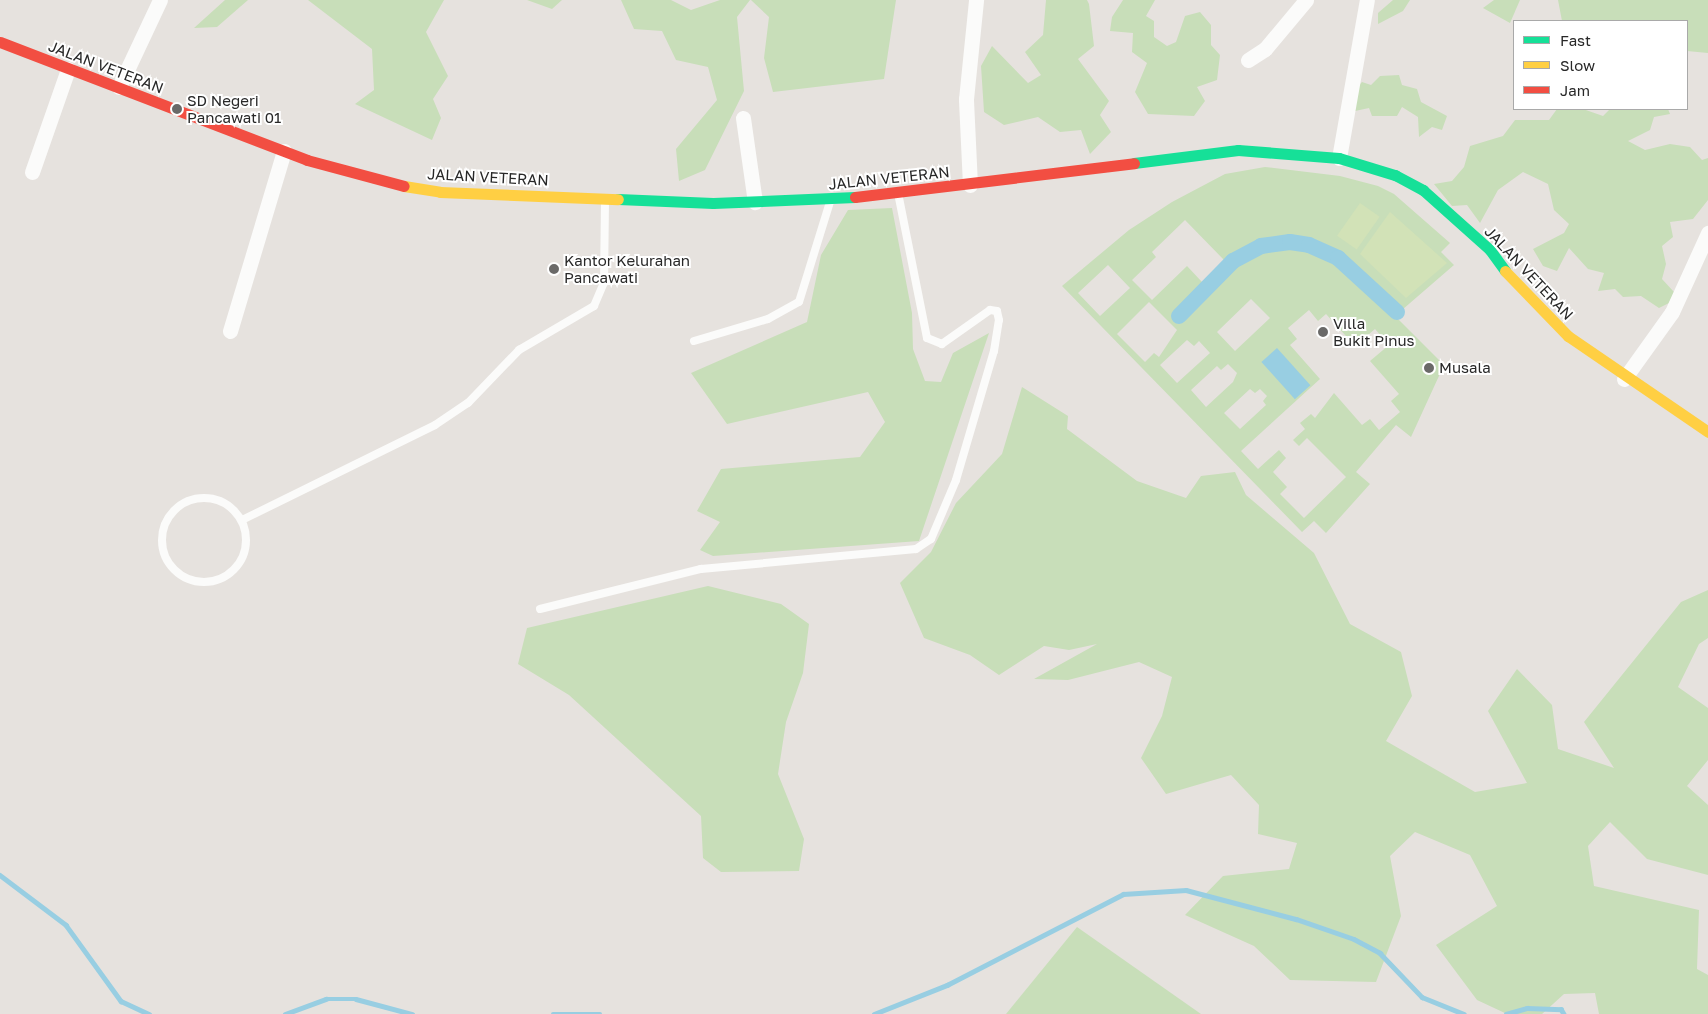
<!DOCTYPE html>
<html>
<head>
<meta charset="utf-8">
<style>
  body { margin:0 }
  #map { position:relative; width:1708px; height:1014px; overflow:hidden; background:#e6e2de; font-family:"Golos Text",sans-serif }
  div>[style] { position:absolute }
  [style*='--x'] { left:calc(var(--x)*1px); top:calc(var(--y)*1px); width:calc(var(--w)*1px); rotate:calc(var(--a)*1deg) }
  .green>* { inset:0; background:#c8deb9 }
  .pitch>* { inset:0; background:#d2e2b7; transform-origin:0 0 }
  .water>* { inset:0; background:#98cee2; transform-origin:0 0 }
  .stream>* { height:4.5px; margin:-2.25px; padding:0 2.25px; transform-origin:2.25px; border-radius:2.25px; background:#98cee2 }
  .canal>* { height:16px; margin:-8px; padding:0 8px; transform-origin:8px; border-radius:8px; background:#98cee2 }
  .lane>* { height:8px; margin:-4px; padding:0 4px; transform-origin:4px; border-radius:4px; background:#fbfbfa }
  .lane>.ring { margin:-4px; padding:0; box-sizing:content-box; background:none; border:8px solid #fbfbfa; border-radius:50% }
  .street>* { height:15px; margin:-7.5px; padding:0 7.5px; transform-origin:7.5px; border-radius:7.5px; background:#fbfbfa }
  .fast>* { height:11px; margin:-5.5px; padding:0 5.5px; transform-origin:5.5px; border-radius:5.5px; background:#16e098 }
  .slow>* { height:11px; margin:-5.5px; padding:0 5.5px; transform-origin:5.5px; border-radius:5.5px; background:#ffcf43 }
  .jam>* { height:11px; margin:-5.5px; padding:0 5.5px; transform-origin:5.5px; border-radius:5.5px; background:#f24e42 }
  .dots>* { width:14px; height:14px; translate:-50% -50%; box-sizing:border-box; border:2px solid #fff; border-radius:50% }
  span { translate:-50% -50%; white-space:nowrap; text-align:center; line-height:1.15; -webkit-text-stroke:4px #fff; paint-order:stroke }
  .street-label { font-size:15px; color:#282828 }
  .poi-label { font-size:15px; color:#282828 }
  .left { translate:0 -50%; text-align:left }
  .legend { position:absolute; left:1513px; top:20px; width:175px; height:90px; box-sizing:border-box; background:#fff; border:1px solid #a9a9a9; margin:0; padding:6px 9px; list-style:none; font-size:15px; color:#282828 }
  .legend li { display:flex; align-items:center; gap:10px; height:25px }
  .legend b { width:25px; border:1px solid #a9a9a9 }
</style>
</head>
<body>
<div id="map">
  <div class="green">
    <div style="clip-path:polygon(225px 0,248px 0,217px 27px,194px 28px)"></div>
    <div style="clip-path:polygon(308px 0,444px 0,426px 32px,448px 76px,433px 99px,441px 118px,432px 140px,355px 104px,374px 90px,372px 49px)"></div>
    <div style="clip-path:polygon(527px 0,562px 0,552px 9px)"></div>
    <div style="clip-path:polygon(621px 0,671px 0,691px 10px,720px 0,750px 0,737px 17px,744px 91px,705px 170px,679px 181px,676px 149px,717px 100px,708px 67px,676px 60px,662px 31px,634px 29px)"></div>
    <div style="clip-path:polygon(751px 0,896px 0,884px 79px,773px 92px,764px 58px,769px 17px)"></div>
    <div style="clip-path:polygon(1046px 0,1087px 0,1089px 4px,1094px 46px,1078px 59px,1109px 101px,1100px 115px,1111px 132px,1090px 154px,1081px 130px,1060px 132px,1038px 117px,1004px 125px,984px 112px,981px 66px,992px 46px,1028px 83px,1041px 75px,1025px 52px,1043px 35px)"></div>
    <div style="clip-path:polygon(1123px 0,1155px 0,1146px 16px,1154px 21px,1154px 37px,1167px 46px,1176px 42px,1185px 16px,1200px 12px,1211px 25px,1211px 45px,1220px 55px,1217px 80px,1197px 87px,1205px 101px,1194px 116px,1148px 114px,1135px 92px,1147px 63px,1132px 52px,1133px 33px,1110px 31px,1112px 17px)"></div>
    <div style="clip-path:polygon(1393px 0,1410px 0,1403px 11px,1378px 24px,1378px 13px)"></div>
    <div style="clip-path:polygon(1494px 0,1520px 0,1510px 23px,1483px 8px)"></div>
    <div style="clip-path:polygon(1558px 0,1708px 0,1708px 53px,1687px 51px,1687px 21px,1562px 21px)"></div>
    <div style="clip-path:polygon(1399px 75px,1402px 85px,1417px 89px,1421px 102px,1447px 116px,1442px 130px,1432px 127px,1419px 137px,1418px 117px,1402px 107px,1397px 116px,1372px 116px,1369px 108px,1355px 111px,1352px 92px,1362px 82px,1371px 85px,1380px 76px)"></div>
    <div style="clip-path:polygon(1557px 109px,1583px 109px,1603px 116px,1610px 109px,1668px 109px,1670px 114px,1654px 117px,1650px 130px,1628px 141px,1645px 150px,1670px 144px,1690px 147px,1702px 160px,1708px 158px,1708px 200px,1693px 219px,1670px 222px,1673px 237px,1662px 246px,1666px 264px,1662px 279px,1674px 292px,1669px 303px,1659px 308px,1641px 296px,1623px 297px,1615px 289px,1598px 291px,1604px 273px,1588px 269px,1569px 248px,1557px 271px,1543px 266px,1533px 249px,1564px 233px,1569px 224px,1554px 210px,1548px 184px,1523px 172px,1498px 190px,1480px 223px,1467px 205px,1452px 206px,1434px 184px,1452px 181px,1464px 167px,1470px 146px,1503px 136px,1515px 120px,1549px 120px)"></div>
    <div style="clip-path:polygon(evenodd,1265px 167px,1340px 176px,1378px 186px,1394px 194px,1450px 243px,1441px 252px,1454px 265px,1395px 316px,1444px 365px,1411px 437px,1396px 425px,1356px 472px,1370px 484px,1326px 533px,1314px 521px,1302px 532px,1062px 286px,1129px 230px,1172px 202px,1225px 174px,1265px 167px,1185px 220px,1224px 260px,1202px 282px,1187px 266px,1152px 300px,1132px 280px,1156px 257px,1152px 252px,1185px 220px,1265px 167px,1108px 265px,1130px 288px,1100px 316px,1078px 293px,1108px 265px,1265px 167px,1251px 299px,1270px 318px,1235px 351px,1217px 332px,1251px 299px,1265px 167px,1149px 302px,1177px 330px,1159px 357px,1154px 353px,1145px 362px,1117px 334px,1149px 302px,1265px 167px,1309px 310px,1318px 321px,1326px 314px,1355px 346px,1375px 329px,1389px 345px,1370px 361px,1399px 394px,1391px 401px,1400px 412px,1379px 430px,1370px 419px,1362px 425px,1334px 393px,1315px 418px,1311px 414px,1300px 423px,1305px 429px,1293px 440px,1299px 446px,1307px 438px,1346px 477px,1304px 518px,1280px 494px,1287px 487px,1273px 472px,1286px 458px,1279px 450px,1258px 469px,1241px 451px,1320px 379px,1290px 345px,1297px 339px,1288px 328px,1309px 310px,1265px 167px,1187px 340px,1194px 346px,1199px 341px,1210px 353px,1177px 383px,1160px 365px,1187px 340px,1265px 167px,1228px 364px,1237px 373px,1233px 382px,1206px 407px,1191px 390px,1217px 366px,1221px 370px,1228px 364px,1265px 167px,1250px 389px,1255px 393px,1260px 389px,1267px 396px,1263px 401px,1266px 405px,1240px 429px,1224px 413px,1250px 389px)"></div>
    <div style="clip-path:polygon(892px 208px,912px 313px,913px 349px,925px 381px,941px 382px,953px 353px,989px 333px,919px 541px,713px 556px,700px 550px,720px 522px,697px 511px,721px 469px,860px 457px,885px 422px,868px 392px,727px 424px,691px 373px,807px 322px,821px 255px,848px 210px)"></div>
    <div style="clip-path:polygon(1022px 387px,1068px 416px,1067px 429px,1137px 481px,1186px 498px,1201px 476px,1235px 472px,1246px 495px,1314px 553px,1350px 624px,1401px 652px,1412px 696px,1386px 741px,1475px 792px,1527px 783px,1488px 711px,1517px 669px,1552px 705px,1558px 749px,1614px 768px,1584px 722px,1681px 602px,1708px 590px,1708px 638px,1699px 644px,1678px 687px,1708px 708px,1708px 760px,1687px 786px,1708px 805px,1708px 875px,1647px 859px,1610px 822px,1588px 846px,1594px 886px,1699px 910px,1697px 969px,1708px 975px,1708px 1014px,1599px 1014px,1595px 993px,1564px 994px,1542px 1014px,1507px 1014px,1477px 1000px,1436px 945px,1497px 906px,1470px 855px,1415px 832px,1390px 856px,1401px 916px,1376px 982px,1290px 980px,1254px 946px,1185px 915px,1223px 876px,1289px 869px,1297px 843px,1258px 834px,1259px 805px,1231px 775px,1166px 794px,1141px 758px,1162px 716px,1172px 677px,1139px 662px,1068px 680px,1034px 679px,1097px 644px,1069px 650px,1044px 646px,999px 675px,970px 655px,924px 638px,900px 583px,931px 552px,956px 503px,1002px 454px)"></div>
    <div style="clip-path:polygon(708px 586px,781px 604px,809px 624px,803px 673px,786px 722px,778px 774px,804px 839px,799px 871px,721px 872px,703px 858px,701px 816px,569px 695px,518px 664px,527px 628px)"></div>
    <div style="clip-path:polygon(1077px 927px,1201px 1014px,1006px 1014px)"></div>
  </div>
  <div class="pitch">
    <div style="left:1360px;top:203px;width:24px;height:40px;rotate:35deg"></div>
    <div style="clip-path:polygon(1390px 212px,1447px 263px,1406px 298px,1360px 254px)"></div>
  </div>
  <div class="water">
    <div style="left:1277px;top:348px;width:50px;height:21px;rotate:48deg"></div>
  </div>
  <div class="stream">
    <div style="--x:0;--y:875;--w:83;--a:37.1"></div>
    <div style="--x:66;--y:925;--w:94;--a:54.1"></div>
    <div style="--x:121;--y:1001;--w:31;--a:25"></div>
    <div style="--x:285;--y:1014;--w:44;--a:-20.1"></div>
    <div style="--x:326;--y:999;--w:30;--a:0"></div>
    <div style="--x:356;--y:999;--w:58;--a:15"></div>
    <div style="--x:553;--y:1014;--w:47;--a:0"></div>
    <div style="--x:874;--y:1014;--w:79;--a:-21.7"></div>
    <div style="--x:947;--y:985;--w:198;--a:-27.3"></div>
    <div style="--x:1123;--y:894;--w:63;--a:-3.6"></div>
    <div style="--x:1186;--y:890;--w:114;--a:14.8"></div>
    <div style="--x:1296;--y:919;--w:61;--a:19"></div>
    <div style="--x:1354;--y:939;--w:30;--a:28"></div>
    <div style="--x:1380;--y:953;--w:61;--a:46.3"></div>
    <div style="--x:1422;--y:997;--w:45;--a:22"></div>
    <div style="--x:1506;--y:1014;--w:22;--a:-16"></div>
    <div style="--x:1527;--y:1008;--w:34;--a:2"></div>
    <div style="--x:1561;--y:1009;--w:6;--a:59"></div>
  </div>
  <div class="canal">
    <div style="--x:1179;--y:316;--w:77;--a:-45.5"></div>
    <div style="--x:1233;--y:261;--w:32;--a:-28"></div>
    <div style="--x:1261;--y:246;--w:29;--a:-8"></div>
    <div style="--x:1290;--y:242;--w:19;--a:9"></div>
    <div style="--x:1309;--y:245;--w:32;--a:24"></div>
    <div style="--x:1338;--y:258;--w:80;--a:42.5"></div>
  </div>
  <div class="lane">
    <div style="--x:694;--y:341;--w:77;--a:-16.6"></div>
    <div style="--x:768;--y:319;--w:35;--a:-29"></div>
    <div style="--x:799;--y:302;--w:105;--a:-72.8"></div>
    <div class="ring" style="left:162px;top:498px;width:76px;height:76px"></div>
    <div style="--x:242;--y:520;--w:215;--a:-26.2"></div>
    <div style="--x:435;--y:425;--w:40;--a:-34"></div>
    <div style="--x:468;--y:403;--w:74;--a:-46.1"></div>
    <div style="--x:519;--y:350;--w:87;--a:-30.4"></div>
    <div style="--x:594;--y:306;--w:25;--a:-67"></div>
    <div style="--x:604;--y:283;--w:83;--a:-89.3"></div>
    <div style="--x:540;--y:609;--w:166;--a:-14"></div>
    <div style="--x:701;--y:569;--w:216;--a:-5.3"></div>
    <div style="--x:916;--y:549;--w:18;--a:-34"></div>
    <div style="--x:931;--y:539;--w:64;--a:-67"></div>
    <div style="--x:956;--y:480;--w:134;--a:-73.6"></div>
    <div style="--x:994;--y:351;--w:31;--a:-81"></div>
    <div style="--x:999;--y:320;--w:9;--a:-103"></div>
    <div style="--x:997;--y:311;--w:7;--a:-172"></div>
    <div style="--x:990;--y:310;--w:59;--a:144.7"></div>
    <div style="--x:942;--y:344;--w:16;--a:-158"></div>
    <div style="--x:927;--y:338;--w:148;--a:-101.3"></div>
  </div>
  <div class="street">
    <div style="--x:1248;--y:60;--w:20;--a:-33"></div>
    <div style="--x:1265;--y:49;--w:64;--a:-50.1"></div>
    <div style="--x:119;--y:87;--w:96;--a:-64.8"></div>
    <div style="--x:743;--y:118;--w:85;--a:81.9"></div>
    <div style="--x:1339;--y:158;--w:160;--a:-80"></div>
    <div style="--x:32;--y:172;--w:109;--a:-70.7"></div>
    <div style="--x:970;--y:185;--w:86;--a:-92.7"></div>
    <div style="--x:966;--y:99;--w:100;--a:-84.2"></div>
    <div style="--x:230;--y:331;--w:188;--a:-73.3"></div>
    <div style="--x:1624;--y:379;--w:82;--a:-54.4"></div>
    <div style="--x:1672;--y:312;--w:87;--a:-65.5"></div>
  </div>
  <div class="fast">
    <div style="--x:1134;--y:163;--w:105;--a:-7.1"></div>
    <div style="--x:1238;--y:150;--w:101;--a:4.5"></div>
    <div style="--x:1339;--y:158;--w:59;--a:16.9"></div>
    <div style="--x:1395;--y:175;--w:32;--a:28"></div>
    <div style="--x:1423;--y:190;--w:90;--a:41.8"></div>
    <div style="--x:1490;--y:250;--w:26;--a:54"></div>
    <div style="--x:618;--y:199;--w:95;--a:2.4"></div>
    <div style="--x:713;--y:203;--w:142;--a:-2.4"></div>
  </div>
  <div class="slow">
    <div style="--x:404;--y:186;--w:36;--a:9"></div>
    <div style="--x:440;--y:192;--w:178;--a:2.3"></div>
    <div style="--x:1505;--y:271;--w:91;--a:45.9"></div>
    <div style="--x:1568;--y:336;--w:170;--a:34.4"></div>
  </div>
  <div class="jam">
    <div style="--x:0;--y:42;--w:329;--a:21"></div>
    <div style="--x:307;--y:160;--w:100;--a:15"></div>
    <div style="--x:855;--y:197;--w:281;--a:-6.9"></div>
  </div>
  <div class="dots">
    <div style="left:177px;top:109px;background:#6a6968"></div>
    <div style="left:554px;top:269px;background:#6a6968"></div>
    <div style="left:1323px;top:332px;background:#6a6968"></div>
    <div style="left:1429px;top:368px;background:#6a6968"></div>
  </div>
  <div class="street-label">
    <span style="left:106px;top:67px;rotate:21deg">JALAN VETERAN</span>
    <span style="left:488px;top:177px;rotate:3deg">JALAN VETERAN</span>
    <span style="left:889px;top:178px;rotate:-6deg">JALAN VETERAN</span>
    <span style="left:1529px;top:273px;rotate:47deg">JALAN VETERAN</span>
  </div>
  <div class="poi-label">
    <span class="left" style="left:187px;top:109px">SD Negeri<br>Pancawati 01</span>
    <span class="left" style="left:564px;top:269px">Kantor Kelurahan<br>Pancawati</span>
    <span class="left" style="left:1333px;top:332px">Villa<br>Bukit Pinus</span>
    <span class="left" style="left:1439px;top:368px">Musala</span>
  </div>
  <ul class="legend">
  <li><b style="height:6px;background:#16e098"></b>Fast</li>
  <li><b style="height:6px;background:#ffcf43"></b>Slow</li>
  <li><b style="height:6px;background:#f24e42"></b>Jam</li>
  </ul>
</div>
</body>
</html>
